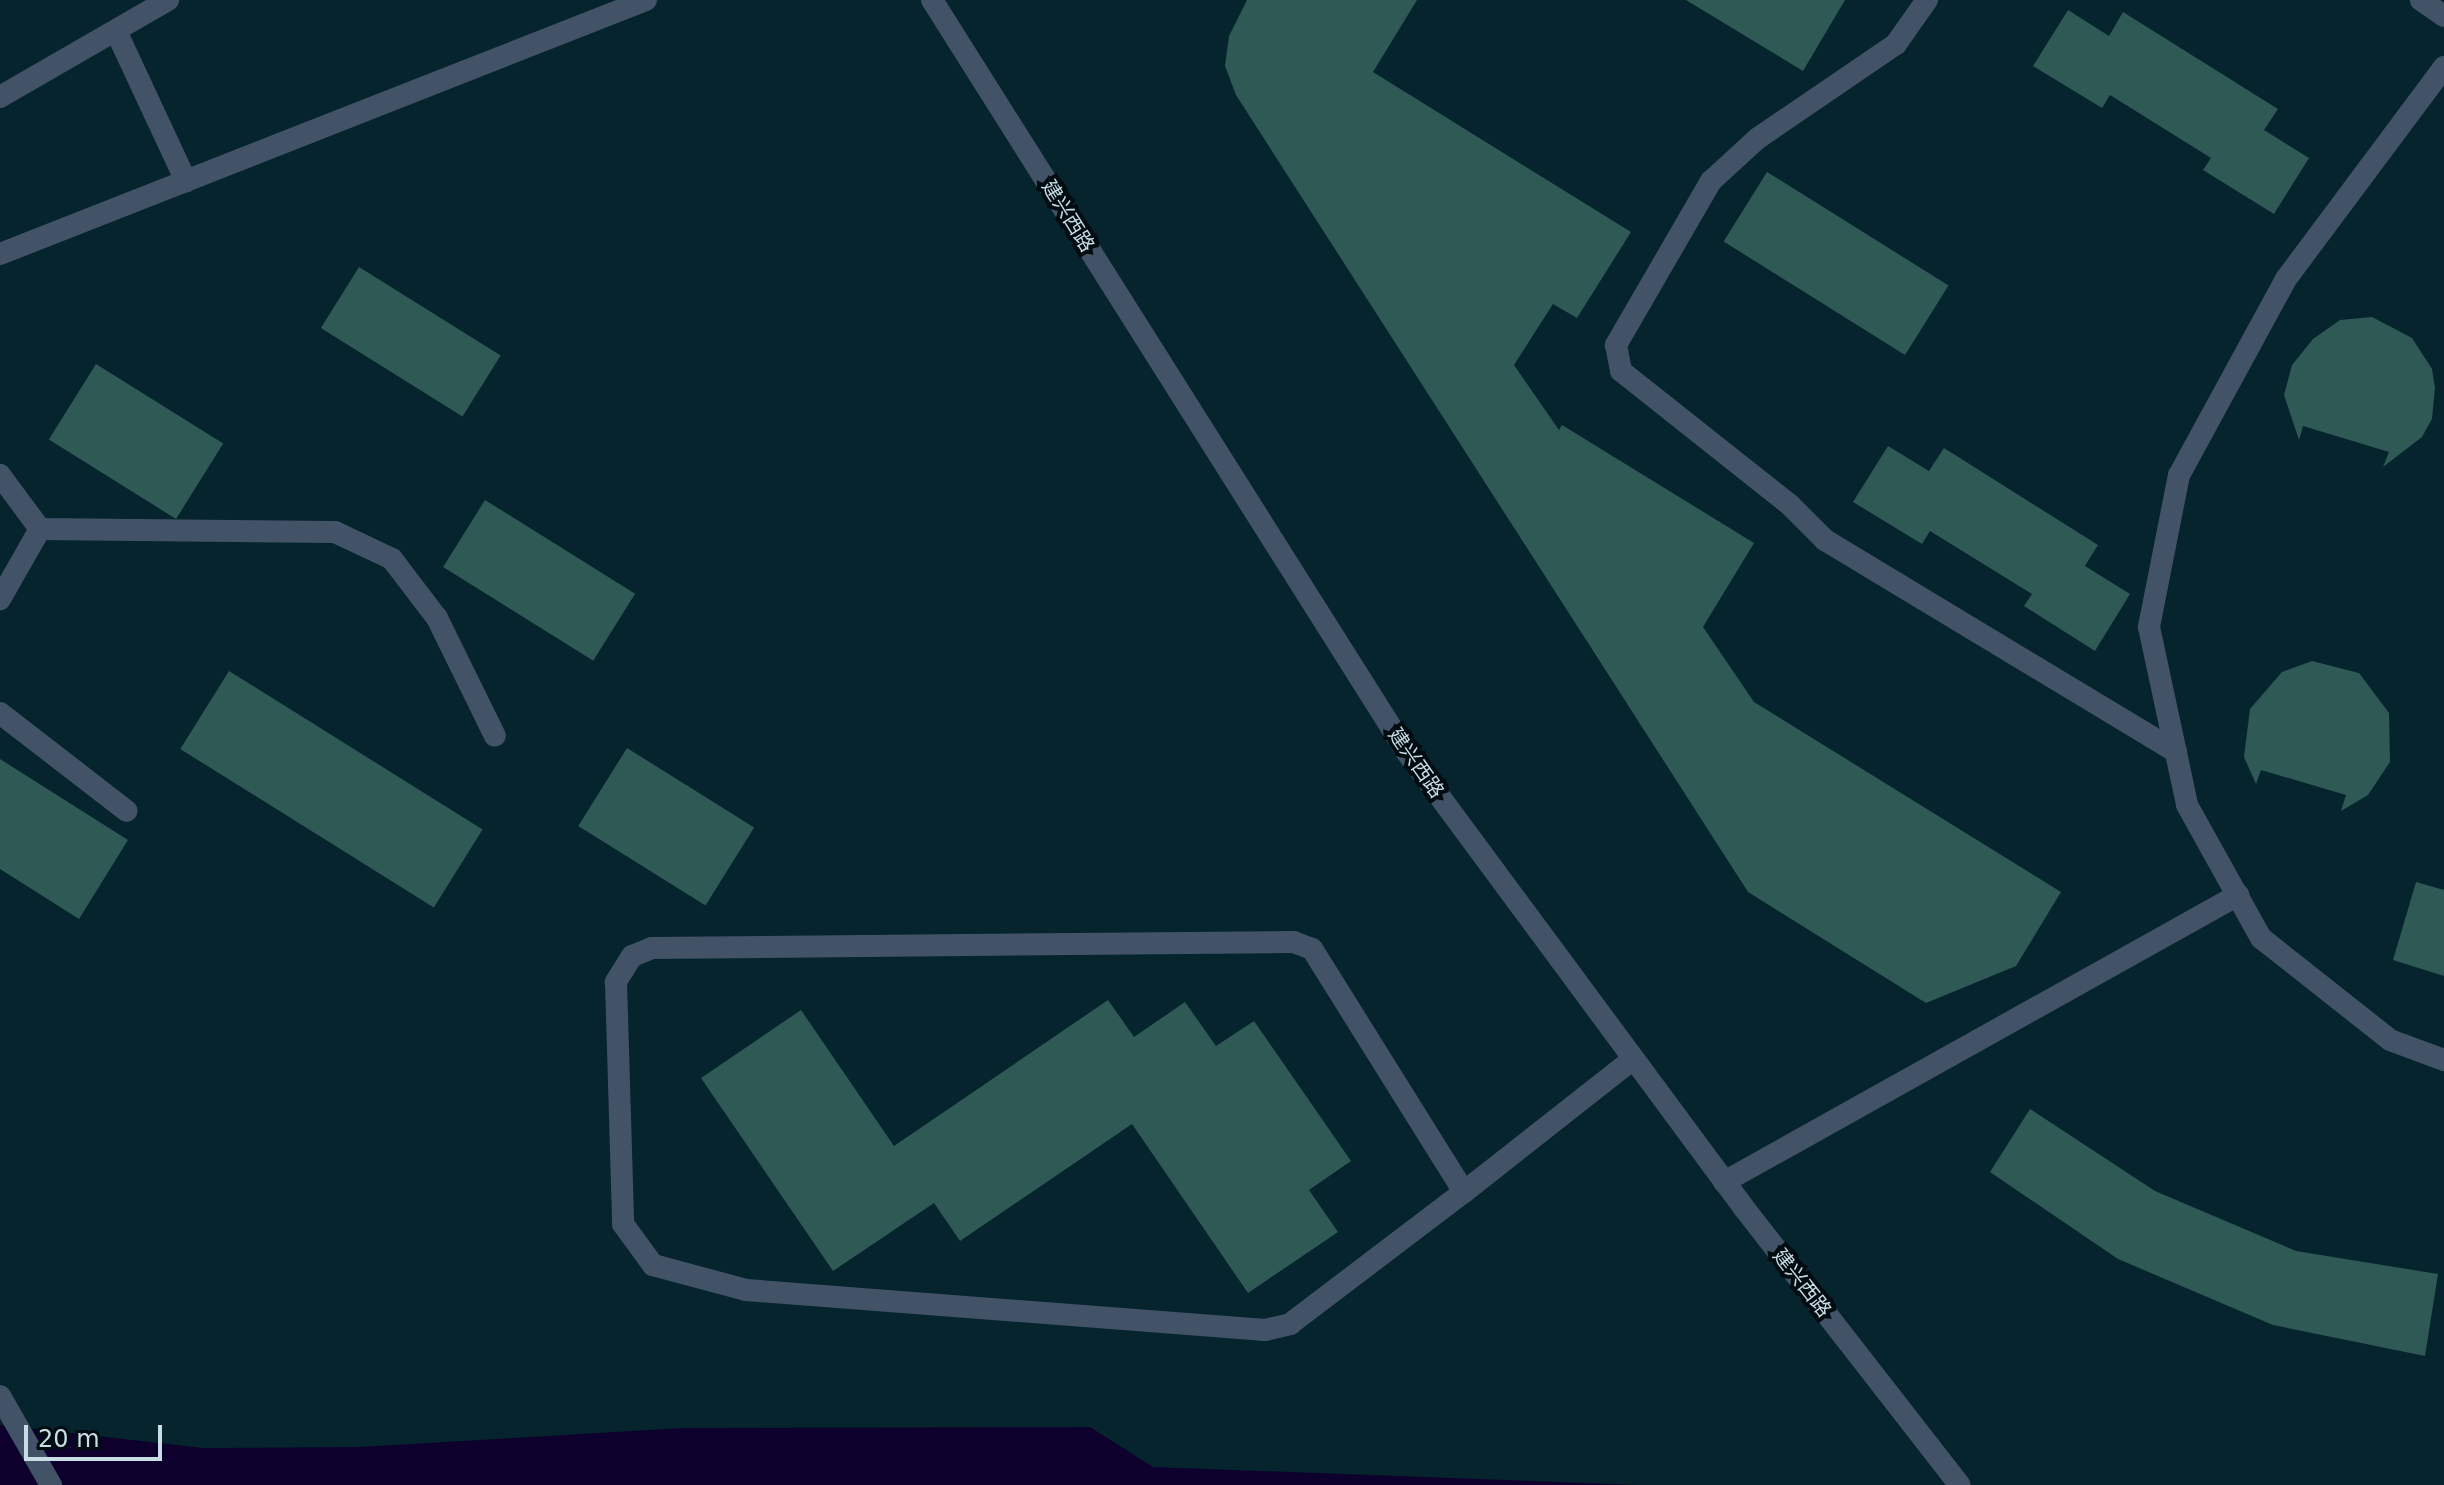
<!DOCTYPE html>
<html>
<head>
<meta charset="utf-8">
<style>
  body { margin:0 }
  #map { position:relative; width:2444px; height:1485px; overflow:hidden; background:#05242d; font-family:"DejaVu Sans","Noto Sans SC",sans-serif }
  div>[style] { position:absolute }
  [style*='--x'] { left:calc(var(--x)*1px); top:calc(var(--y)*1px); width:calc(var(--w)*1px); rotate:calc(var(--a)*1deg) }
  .water>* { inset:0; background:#0e002c }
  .building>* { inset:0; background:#2e5955; transform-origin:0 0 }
  .service>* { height:22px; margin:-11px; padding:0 11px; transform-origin:11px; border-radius:11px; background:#435367 }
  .tertiary>* { height:22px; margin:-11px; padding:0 11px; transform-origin:11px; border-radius:11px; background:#435367 }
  span { translate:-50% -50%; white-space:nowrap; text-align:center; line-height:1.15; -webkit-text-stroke:8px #010c11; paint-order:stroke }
  .street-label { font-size:20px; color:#c8dde4 }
  .scale { position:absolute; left:24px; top:1425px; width:138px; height:36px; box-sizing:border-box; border:4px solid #c8dde4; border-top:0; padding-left:10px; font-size:24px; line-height:28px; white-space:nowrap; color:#c8dde4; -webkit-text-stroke:6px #010c11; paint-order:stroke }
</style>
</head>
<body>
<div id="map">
  <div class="water">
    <div style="clip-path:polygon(0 1425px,203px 1448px,359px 1447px,684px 1428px,1090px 1427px,1153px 1467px,1639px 1485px,0 1485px)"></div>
  </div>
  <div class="building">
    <div style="clip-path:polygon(1247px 0,1417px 0,1373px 72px,1631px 232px,1577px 318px,1553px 304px,1514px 365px,1559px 430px,1562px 425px,1754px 543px,1703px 627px,1754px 702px,2061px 892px,2016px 966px,1926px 1003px,1748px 892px,1236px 95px,1225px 66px,1229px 36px)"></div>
    <div style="clip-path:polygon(1686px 0,1845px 0,1803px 71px)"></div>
    <div style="clip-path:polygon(2068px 10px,2109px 36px,2123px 12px,2278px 109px,2264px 130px,2309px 158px,2274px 214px,2203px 170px,2211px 158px,2110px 95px,2102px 108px,2033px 66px)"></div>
    <div style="left:1767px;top:172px;width:214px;height:82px;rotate:32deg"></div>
    <div style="left:359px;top:267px;width:167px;height:72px;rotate:32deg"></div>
    <div style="clip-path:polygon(2372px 317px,2412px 338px,2432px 369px,2435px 388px,2432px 419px,2422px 437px,2383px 467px,2389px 452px,2303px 426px,2299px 440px,2284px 395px,2292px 365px,2313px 339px,2340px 320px)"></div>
    <div style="left:96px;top:364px;width:150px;height:89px;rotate:32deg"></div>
    <div style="clip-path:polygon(1888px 446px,1929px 471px,1944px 448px,2098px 545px,2085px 566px,2130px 594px,2095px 651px,2024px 606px,2032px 594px,1930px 531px,1922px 544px,1853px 502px)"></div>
    <div style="left:485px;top:500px;width:177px;height:79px;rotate:32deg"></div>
    <div style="clip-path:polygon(2312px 661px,2359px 673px,2389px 713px,2390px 762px,2368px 795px,2341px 811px,2346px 795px,2261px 770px,2256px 784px,2244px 757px,2250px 709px,2282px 672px)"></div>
    <div style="left:229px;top:671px;width:299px;height:92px;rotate:32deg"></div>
    <div style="left:627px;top:748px;width:150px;height:92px;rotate:32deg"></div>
    <div style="clip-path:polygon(0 759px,128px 840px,79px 919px,0 869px)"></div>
    <div style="clip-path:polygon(2416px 882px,2444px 890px,2444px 976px,2393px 960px)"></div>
    <div style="clip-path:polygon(1108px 1000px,1134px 1037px,1185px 1002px,1216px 1046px,1254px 1021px,1351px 1161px,1309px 1190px,1338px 1232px,1248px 1293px,1132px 1124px,960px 1241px,934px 1203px,833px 1271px,701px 1078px,801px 1010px,894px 1146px)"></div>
    <div style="clip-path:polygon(2030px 1109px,2155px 1191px,2296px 1251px,2438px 1274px,2425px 1356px,2273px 1325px,2118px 1259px,1990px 1172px)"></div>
  </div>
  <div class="service">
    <div style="--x:1927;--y:0;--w:54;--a:125.2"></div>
    <div style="--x:1896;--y:44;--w:167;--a:145.7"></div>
    <div style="--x:1758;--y:138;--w:64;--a:137.5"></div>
    <div style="--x:1711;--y:181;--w:190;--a:120.1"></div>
    <div style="--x:1616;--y:345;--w:26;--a:79"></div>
    <div style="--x:1621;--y:371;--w:216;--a:38.4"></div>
    <div style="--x:1790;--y:505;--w:49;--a:45"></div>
    <div style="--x:1825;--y:540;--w:410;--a:31.1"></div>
    <div style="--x:2421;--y:0;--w:28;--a:35"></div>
    <div style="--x:116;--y:31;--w:166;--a:65"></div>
    <div style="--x:2444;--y:67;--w:264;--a:126.7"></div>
    <div style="--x:2286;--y:279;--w:223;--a:118.6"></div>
    <div style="--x:2179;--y:475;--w:155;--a:101.2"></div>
    <div style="--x:2149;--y:627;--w:182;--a:77.9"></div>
    <div style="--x:2187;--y:805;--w:152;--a:60.9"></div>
    <div style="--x:2261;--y:938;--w:164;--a:38.3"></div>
    <div style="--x:2390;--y:1040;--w:58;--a:20.3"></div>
    <div style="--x:0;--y:97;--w:194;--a:-30"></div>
    <div style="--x:0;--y:475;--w:67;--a:53.5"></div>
    <div style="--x:40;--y:529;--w:81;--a:119.7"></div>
    <div style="--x:40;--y:529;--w:295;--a:0.6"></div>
    <div style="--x:335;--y:532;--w:63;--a:25.3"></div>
    <div style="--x:392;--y:559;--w:74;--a:52.7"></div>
    <div style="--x:437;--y:618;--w:131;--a:63.8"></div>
    <div style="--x:0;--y:713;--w:160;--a:37.7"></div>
    <div style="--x:1724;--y:1182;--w:589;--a:-29.18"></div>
    <div style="--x:1464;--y:1192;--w:287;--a:-122"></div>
    <div style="--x:1312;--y:949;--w:19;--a:-159"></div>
    <div style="--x:1294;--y:942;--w:642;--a:179.46"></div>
    <div style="--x:652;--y:948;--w:22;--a:158"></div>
    <div style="--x:632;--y:956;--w:31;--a:122"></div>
    <div style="--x:616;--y:982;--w:242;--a:88.3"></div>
    <div style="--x:623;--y:1224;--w:51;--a:53.8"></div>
    <div style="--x:653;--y:1265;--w:96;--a:15"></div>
    <div style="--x:746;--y:1290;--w:521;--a:4.41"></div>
    <div style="--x:1265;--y:1330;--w:26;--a:-13"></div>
    <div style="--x:1290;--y:1324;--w:198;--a:-37.2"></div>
    <div style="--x:1448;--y:1204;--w:20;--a:-37"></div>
    <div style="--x:1464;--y:1192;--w:215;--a:-38.2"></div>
  </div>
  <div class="tertiary">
    <div style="--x:932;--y:0;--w:888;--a:57.74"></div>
    <div style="--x:1406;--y:751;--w:568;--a:53.51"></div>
    <div style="--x:1744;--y:1208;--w:351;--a:52.1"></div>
    <div style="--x:0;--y:254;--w:694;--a:-21.46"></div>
    <div style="--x:0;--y:1396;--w:103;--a:60.2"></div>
  </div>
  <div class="street-label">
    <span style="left:1068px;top:216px;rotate:58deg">建兴西路</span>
    <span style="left:1416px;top:763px;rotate:55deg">建兴西路</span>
    <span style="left:1802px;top:1283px;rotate:52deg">建兴西路</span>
  </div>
  <div class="scale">20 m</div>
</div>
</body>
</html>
